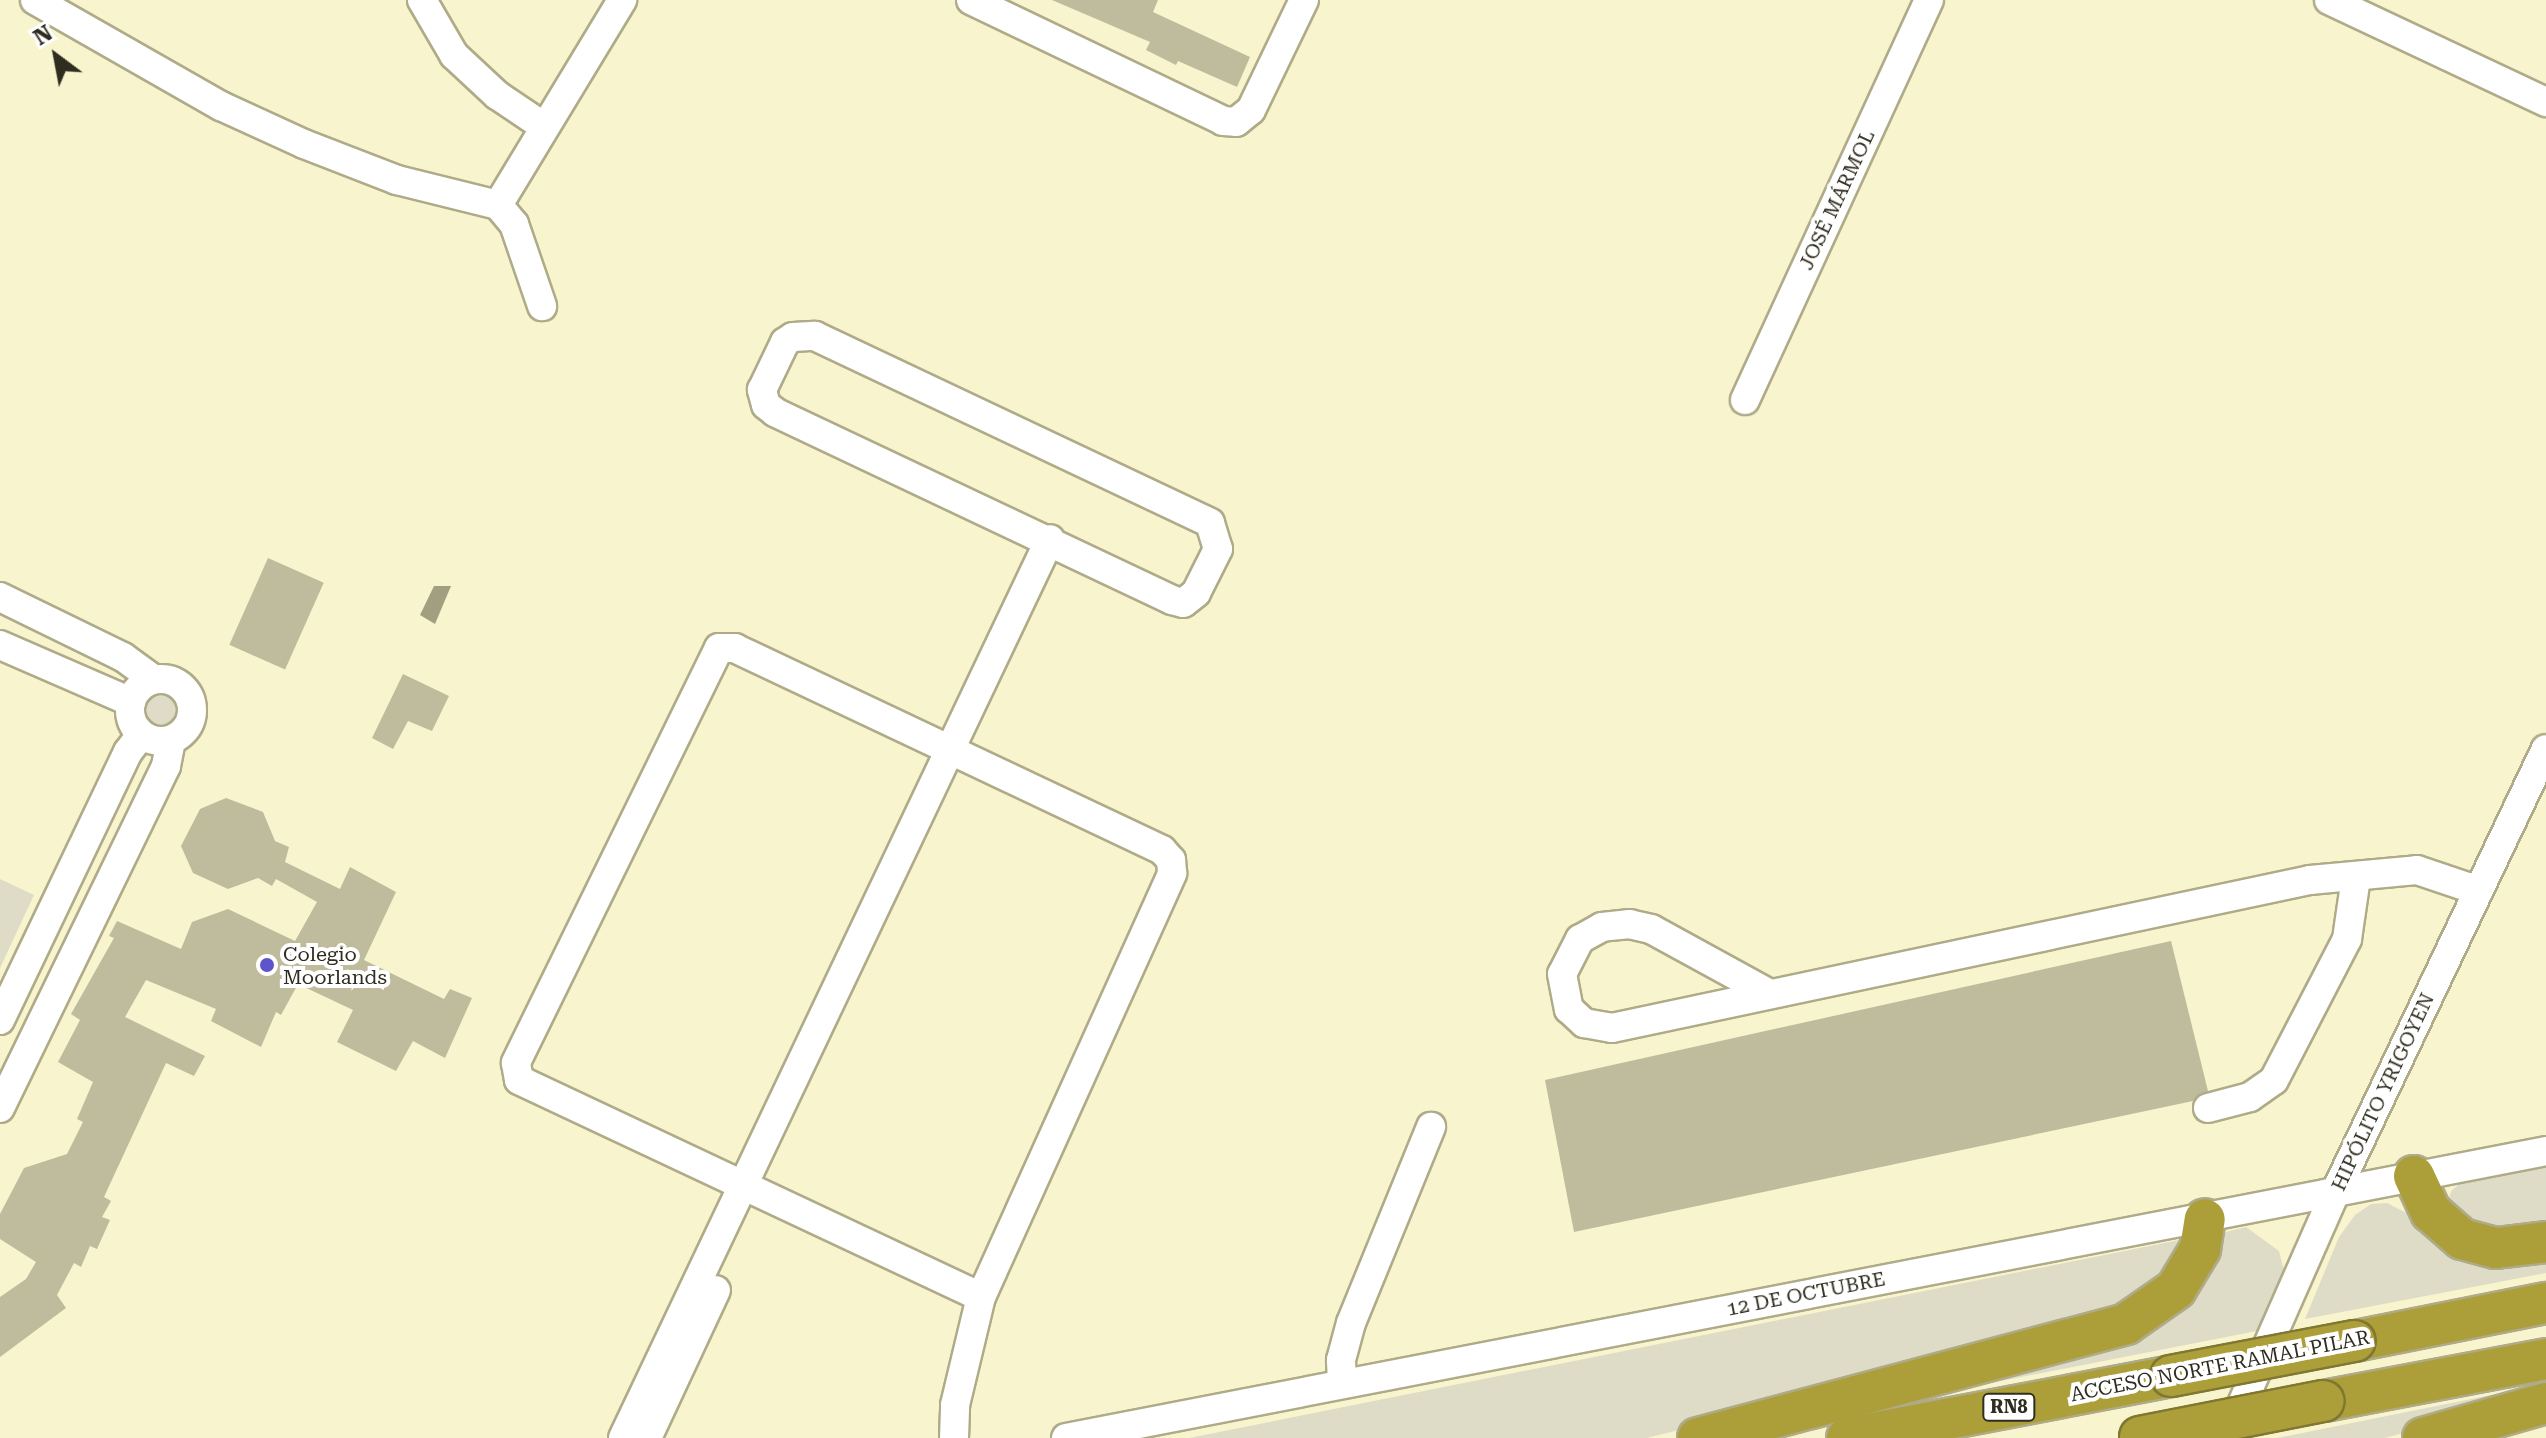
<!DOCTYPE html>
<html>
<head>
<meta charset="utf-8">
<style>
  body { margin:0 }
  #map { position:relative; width:2546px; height:1438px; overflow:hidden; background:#f8f4ce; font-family:"Roboto Serif",serif }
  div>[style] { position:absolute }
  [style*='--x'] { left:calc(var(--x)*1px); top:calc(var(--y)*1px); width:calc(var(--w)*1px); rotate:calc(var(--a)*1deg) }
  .green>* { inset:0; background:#dedcc7 }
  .round { border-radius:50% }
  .water>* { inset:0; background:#a29f81 }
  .building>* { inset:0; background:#bfbc9d; transform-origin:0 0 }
  .roads { filter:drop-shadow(2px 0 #afab88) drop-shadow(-2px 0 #afab88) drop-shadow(0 2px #afab88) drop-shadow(0 -2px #afab88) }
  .minor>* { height:28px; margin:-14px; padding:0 14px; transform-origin:14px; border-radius:14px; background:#fff }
  .minor>.ring { margin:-14px; padding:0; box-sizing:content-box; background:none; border:28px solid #fff; border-radius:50% }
  .highway>* { height:40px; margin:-20px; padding:0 20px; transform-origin:20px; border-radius:20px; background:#ac9f3a }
  .bridges { filter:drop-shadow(2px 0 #807731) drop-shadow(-2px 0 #807731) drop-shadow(0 2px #807731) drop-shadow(0 -2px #807731) }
  .highway-bridge>* { height:40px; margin:-20px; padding:0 20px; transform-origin:20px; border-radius:20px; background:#ac9f3a }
  .dots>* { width:22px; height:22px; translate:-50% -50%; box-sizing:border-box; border:4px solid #fff; border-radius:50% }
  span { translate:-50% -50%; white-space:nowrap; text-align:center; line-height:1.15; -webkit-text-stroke:8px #fff; paint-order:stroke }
  .shield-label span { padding:2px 6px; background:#fff; border:2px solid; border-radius:6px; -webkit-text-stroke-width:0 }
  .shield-label { font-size:18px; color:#2f2d1f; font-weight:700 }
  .street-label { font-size:20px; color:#2f2d1f }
  .poi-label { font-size:20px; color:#2f2d1f }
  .left { translate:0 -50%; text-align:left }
  .north { position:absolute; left:16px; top:16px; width:80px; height:80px; -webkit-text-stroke:6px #fff; paint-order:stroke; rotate:328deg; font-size:22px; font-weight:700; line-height:32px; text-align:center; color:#2f2d1f }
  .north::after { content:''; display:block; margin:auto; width:28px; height:36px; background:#2f2d1f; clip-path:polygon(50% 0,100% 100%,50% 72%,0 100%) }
</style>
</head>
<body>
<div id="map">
  <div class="green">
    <div class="round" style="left:141px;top:693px;width:36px;height:36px"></div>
    <div style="clip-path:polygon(0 879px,34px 895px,0 968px)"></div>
    <div style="clip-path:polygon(2546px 1161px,2546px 1232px,2479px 1238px,2447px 1202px,2452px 1190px,2470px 1175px)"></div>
    <div style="clip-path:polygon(2387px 1203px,2432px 1226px,2546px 1250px,2546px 1273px,2305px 1319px,2339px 1237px,2355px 1215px,2371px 1204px)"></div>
    <div style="clip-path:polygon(2246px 1227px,2279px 1251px,2285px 1275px,2257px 1331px,1811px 1418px,2117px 1336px,2226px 1232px)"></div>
    <div style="clip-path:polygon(2184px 1239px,2157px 1296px,2049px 1337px,1647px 1438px,1189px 1438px)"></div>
    <div style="clip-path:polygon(2546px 1384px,2546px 1394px,2385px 1438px,2277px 1438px)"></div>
  </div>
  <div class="water">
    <div style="clip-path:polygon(434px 586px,451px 586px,435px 624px,420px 615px)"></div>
  </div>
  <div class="building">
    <div style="clip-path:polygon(1052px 0,1158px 0,1153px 12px,1250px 57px,1237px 87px,1178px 61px,1176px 65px,1146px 50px,1150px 42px)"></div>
    <div style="left:268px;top:558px;width:61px;height:95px;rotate:24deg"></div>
    <div style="clip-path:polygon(403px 674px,449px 696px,432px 731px,408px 721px,393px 749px,372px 738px)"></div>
    <div style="clip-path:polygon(226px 798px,263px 812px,275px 841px,289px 847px,285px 862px,340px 889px,350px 867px,396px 892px,364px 960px,444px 999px,450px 989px,472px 998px,445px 1058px,413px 1041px,396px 1071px,337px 1042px,353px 1010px,298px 984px,281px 1015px,276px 1012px,261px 1047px,211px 1021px,216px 1009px,146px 980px,125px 1017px,205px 1056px,194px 1076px,166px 1063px,104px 1197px,111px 1201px,102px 1217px,110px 1220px,97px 1249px,90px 1246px,81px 1267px,74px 1263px,57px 1295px,66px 1308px,0 1357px,0 1297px,26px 1279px,36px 1262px,0 1239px,0 1214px,24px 1168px,67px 1154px,83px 1122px,77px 1119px,93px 1082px,58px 1062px,80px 1020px,71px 1014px,114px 938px,109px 936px,117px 921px,181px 949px,192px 922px,228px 909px,295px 941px,317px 902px,276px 879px,272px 886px,258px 878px,228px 889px,193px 873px,181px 846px,200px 809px)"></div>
    <div style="clip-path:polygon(2171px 941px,2208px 1091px,2193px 1101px,1574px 1232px,1545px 1080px)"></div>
  </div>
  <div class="roads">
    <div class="minor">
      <div style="--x:35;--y:0;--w:214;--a:29.7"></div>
      <div style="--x:221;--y:106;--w:91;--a:24.6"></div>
      <div style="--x:304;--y:144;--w:100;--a:21.2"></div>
      <div style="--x:397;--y:180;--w:104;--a:13.9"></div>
      <div style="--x:498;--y:205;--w:240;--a:-58.8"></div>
      <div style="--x:422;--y:0;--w:64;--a:59.8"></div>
      <div style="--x:454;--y:55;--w:59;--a:42.9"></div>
      <div style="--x:497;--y:95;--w:55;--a:34"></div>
      <div style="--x:971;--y:0;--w:280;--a:25.6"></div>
      <div style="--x:1223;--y:121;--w:13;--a:4"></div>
      <div style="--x:1236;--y:122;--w:19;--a:-39"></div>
      <div style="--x:1251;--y:110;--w:122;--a:-64.3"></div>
      <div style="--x:2329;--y:0;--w:240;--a:25.2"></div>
      <div style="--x:498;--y:205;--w:25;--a:50"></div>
      <div style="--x:514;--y:224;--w:87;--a:71.1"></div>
      <div style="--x:815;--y:336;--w:437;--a:25.3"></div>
      <div style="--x:1210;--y:523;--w:27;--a:73"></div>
      <div style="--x:1218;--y:549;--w:49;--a:116.6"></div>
      <div style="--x:1196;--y:593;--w:16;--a:142"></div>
      <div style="--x:1183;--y:603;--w:11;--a:-165"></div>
      <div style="--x:1172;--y:600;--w:439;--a:-154.7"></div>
      <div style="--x:775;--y:412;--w:11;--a:-142"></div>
      <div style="--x:766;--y:405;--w:16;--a:-105"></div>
      <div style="--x:762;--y:390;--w:53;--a:-64.4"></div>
      <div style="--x:785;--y:342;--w:9;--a:-32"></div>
      <div style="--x:793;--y:337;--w:22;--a:-3"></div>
      <div style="--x:1745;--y:400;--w:440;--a:-65.3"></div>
      <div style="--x:0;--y:597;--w:137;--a:26"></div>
      <div style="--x:123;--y:657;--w:37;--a:36"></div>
      <div style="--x:0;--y:645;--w:143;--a:23.5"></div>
      <div class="ring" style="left:130px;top:679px;width:34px;height:34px"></div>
      <div style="--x:1768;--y:993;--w:133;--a:-151.3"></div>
      <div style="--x:1651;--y:929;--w:22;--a:-167"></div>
      <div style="--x:1630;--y:924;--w:28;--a:174"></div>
      <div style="--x:1602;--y:927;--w:25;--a:151"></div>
      <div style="--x:1580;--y:939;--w:39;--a:117"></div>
      <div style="--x:1562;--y:974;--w:36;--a:79"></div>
      <div style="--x:1569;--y:1009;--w:21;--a:43"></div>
      <div style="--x:1584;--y:1023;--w:28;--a:10"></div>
      <div style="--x:1612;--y:1028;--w:714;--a:-11.97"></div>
      <div style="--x:2310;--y:880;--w:107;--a:-5.3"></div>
      <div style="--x:2417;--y:870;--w:65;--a:18.7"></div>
      <div style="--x:0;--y:1020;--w:297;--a:-64.5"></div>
      <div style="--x:128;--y:752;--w:21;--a:-53"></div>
      <div style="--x:0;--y:1108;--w:380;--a:-64.1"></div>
      <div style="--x:166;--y:766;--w:26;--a:-79"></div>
      <div style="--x:2208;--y:1108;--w:43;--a:-14.7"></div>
      <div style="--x:2250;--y:1097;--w:29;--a:-35"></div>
      <div style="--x:2274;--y:1080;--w:159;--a:-62.6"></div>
      <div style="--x:2347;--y:939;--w:63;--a:-81.7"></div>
      <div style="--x:1342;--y:1381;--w:21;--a:-93"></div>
      <div style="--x:1341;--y:1360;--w:38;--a:-75"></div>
      <div style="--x:1351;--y:1323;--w:212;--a:-67.8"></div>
      <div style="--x:2230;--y:1431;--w:262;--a:-66.2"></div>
      <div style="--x:2336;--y:1191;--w:489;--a:-64.6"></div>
      <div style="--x:623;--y:1438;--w:995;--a:-64.59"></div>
      <div style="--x:647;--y:1438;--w:163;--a:-65"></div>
      <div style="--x:954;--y:1438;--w:33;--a:-88"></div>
      <div style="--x:955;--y:1405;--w:111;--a:-76.5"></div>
      <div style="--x:981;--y:1297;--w:465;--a:-65.7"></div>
      <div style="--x:1172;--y:873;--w:13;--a:-94"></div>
      <div style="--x:1171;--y:860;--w:13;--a:-132"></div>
      <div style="--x:1162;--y:850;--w:472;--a:-154.7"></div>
      <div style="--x:735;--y:648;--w:16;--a:180"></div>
      <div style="--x:719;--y:648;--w:462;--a:116.1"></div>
      <div style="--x:516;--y:1063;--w:17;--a:80"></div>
      <div style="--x:519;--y:1080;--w:510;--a:25.16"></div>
      <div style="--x:1066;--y:1438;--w:1508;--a:-10.97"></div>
    </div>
    <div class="highway">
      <div style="--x:2414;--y:1176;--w:40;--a:65"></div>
      <div style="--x:2431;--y:1212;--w:41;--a:41.1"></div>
      <div style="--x:2462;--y:1239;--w:35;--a:15"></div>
      <div style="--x:2496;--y:1248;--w:50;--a:-6.8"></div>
      <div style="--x:2355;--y:1341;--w:195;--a:-11.3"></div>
      <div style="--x:2324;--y:1401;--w:226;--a:-10.7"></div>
      <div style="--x:1698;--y:1438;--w:443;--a:-14.9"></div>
      <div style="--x:2126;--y:1324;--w:61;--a:-35"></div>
      <div style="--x:2176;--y:1289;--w:47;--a:-59"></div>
      <div style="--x:2200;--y:1249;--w:30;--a:-81"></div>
      <div style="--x:1847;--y:1438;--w:330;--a:-10.8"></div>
      <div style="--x:2423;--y:1438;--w:128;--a:-15.9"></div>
    </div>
  </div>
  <div class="bridges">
    <div class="highway-bridge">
      <div style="--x:2171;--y:1376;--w:187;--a:-10.8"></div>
      <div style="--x:2140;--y:1437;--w:187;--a:-11.1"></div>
    </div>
  </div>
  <div class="dots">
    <div style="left:267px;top:965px;background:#5e54cc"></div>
  </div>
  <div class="shield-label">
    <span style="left:2009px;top:1407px">RN8</span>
  </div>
  <div class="street-label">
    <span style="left:1837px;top:200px;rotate:-65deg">JOSÉ MÁRMOL</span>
    <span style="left:2383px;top:1092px;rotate:-65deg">HIPÓLITO YRIGOYEN</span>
    <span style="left:1806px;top:1294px;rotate:-11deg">12 DE OCTUBRE</span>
    <span style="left:2220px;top:1366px;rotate:-11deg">ACCESO NORTE RAMAL PILAR</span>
  </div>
  <div class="poi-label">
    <span class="left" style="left:283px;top:966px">Colegio<br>Moorlands</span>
  </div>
  <div class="north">N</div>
</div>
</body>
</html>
